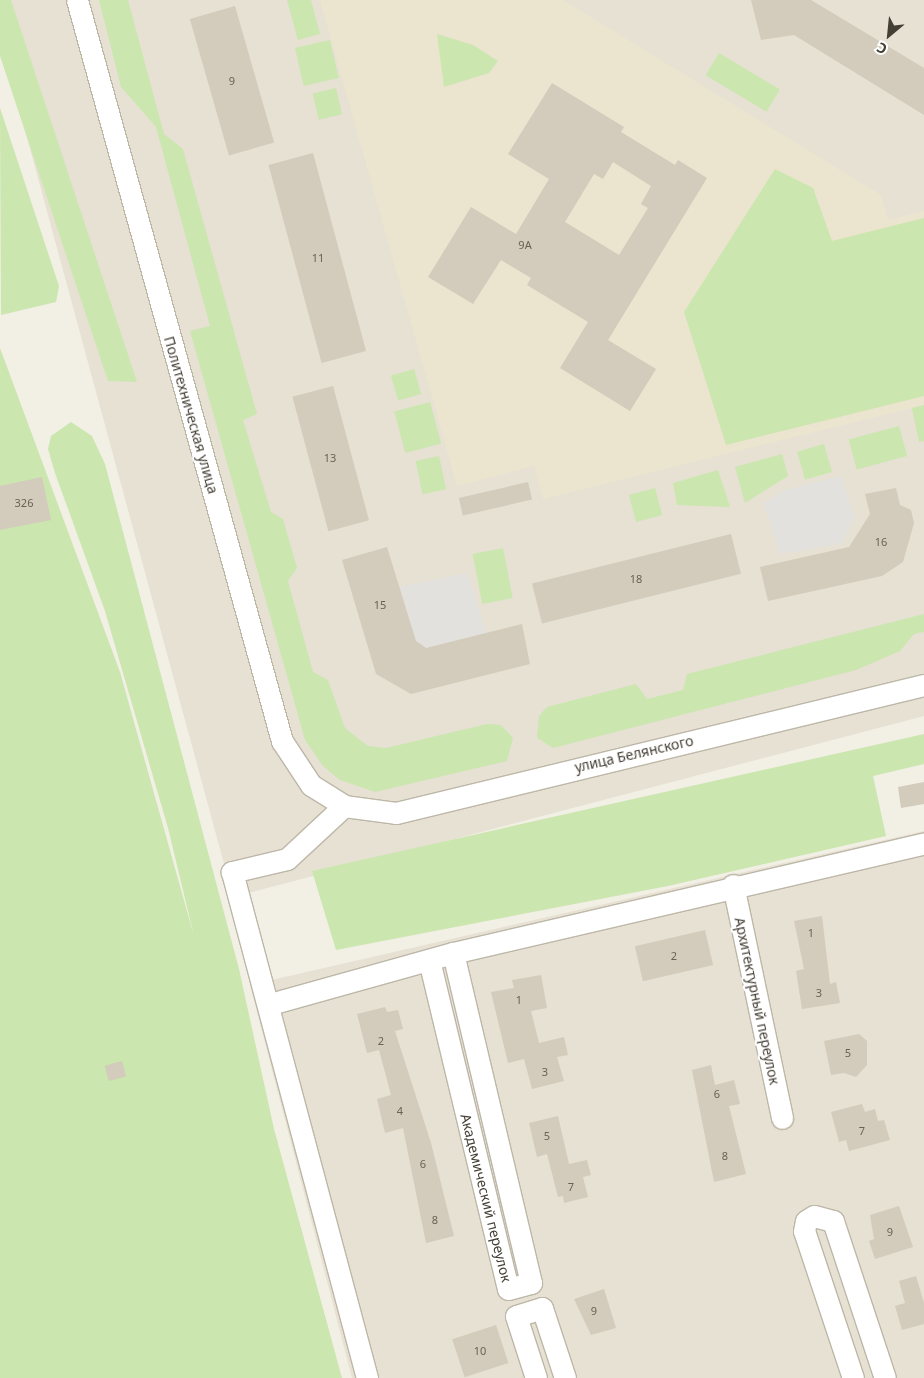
<!DOCTYPE html>
<html>
<head>
<meta charset="utf-8">
<style>
  body { margin:0 }
  #map { position:relative; width:924px; height:1378px; overflow:hidden; background:#f2efe5; font-family:"Noto Sans",sans-serif }
  div>[style] { position:absolute }
  [style*='--x'] { left:calc(var(--x)*1px); top:calc(var(--y)*1px); width:calc(var(--w)*1px); rotate:calc(var(--a)*1deg) }
  .residential>* { inset:0; background:#e6e1d3 }
  .education>* { inset:0; background:#ebe4cf }
  .green>* { inset:0; background:#cbe6af; transform-origin:0 0 }
  .parking>* { inset:0; background:#e3e1dd }
  .building>* { inset:0; background:#d3cbbb; transform-origin:0 0 }
  .roads { filter:drop-shadow(1px 0 #bdb7a8) drop-shadow(-1px 0 #bdb7a8) drop-shadow(0 1px #bdb7a8) drop-shadow(0 -1px #bdb7a8) }
  .minor>* { height:21px; margin:-10.5px; padding:0 10.5px; transform-origin:10.5px; border-radius:10.5px; background:#fff }
  span { translate:-50% -50%; white-space:nowrap; text-align:center; line-height:1.15; -webkit-text-stroke:4px #fff; paint-order:stroke }
  .number-label { font-size:11px; color:#686256 }
  .number-label span { -webkit-text-stroke-width:0 }
  .street-label { font-size:14px; color:#443f35 }
  .north { position:absolute; left:864px; top:10px; width:50px; height:50px; -webkit-text-stroke:4px #fff; paint-order:stroke; rotate:208deg; font-size:14px; font-weight:700; line-height:20px; text-align:center; color:#443f35 }
  .north::after { content:''; display:block; margin:auto; width:18px; height:22px; background:#443f35; clip-path:polygon(50% 0,100% 100%,50% 72%,0 100%) }
</style>
</head>
<body>
<div id="map">
  <div class="residential">
    <div style="clip-path:polygon(0 0,924px 0,924px 716px,233px 897px,0 38px)"></div>
    <div style="clip-path:polygon(924px 831px,924px 1378px,352px 1378px,250px 985px)"></div>
  </div>
  <div class="education">
    <div style="clip-path:polygon(320px 0,563px 0,881px 195px,888px 220px,924px 211px,924px 405px,543px 499px,534px 466px,457px 486px)"></div>
  </div>
  <div class="green">
    <div style="clip-path:polygon(0 0,11px 0,137px 382px,108px 381px,0 56px)"></div>
    <div style="clip-path:polygon(99px 0,128px 0,164px 134px,183px 149px,257px 414px,243px 420px,271px 512px,283px 519px,297px 568px,288px 581px,313px 672px,328px 680px,345px 728px,368px 746px,386px 748px,487px 724px,501px 725px,513px 738px,507px 761px,375px 792px,340px 780px,323px 766px,305px 740px,190px 331px,210px 326px,156px 127px,121px 87px)"></div>
    <div style="clip-path:polygon(287px 0,311px 0,320px 34px,298px 40px)"></div>
    <div style="clip-path:polygon(437px 34px,473px 45px,498px 61px,489px 73px,444px 87px)"></div>
    <div style="left:330px;top:40px;width:39px;height:36px;rotate:77deg"></div>
    <div style="left:719px;top:53px;width:71px;height:26px;rotate:31deg"></div>
    <div style="left:336px;top:88px;width:27px;height:24px;rotate:77deg"></div>
    <div style="clip-path:polygon(0 108px,59px 286px,56px 302px,1px 315px)"></div>
    <div style="clip-path:polygon(775px 169px,813px 188px,832px 241px,924px 218px,924px 396px,726px 445px,684px 312px)"></div>
    <div style="clip-path:polygon(0 348px,120px 672px,194px 936px,168px 828px,105px 611px,55px 473px,48px 449px,51px 436px,71px 422px,92px 436px,105px 464px,239px 969px,274px 1129px,342px 1378px,0 1378px)"></div>
    <div style="left:414px;top:369px;width:26px;height:24px;rotate:74deg"></div>
    <div style="left:430px;top:402px;width:43px;height:37px;rotate:75deg"></div>
    <div style="clip-path:polygon(924px 405px,924px 441px,919px 442px,912px 408px)"></div>
    <div style="left:899px;top:426px;width:31px;height:52px;rotate:75deg"></div>
    <div style="left:824px;top:444px;width:29px;height:28px;rotate:74deg"></div>
    <div style="clip-path:polygon(782px 454px,788px 476px,745px 503px,735px 467px)"></div>
    <div style="left:439px;top:456px;width:34px;height:24px;rotate:78deg"></div>
    <div style="clip-path:polygon(718px 470px,730px 507px,677px 505px,673px 483px)"></div>
    <div style="left:655px;top:488px;width:28px;height:27px;rotate:75deg"></div>
    <div style="left:503px;top:548px;width:51px;height:31px;rotate:79deg"></div>
    <div style="clip-path:polygon(924px 614px,924px 632px,914px 634px,900px 651px,856px 670px,553px 748px,537px 738px,539px 716px,547px 707px,636px 684px,647px 699px,683px 690px,687px 674px)"></div>
    <div style="clip-path:polygon(924px 734px,924px 764px,873px 776px,886px 836px,668px 886px,336px 950px,312px 871px)"></div>
  </div>
  <div class="parking">
    <div style="clip-path:polygon(841px 476px,855px 518px,841px 544px,780px 554px,764px 503px,785px 490px)"></div>
    <div style="clip-path:polygon(468px 573px,486px 633px,426px 648px,416px 641px,399px 587px)"></div>
  </div>
  <div class="building">
    <div style="clip-path:polygon(751px 0,811px 0,924px 68px,924px 115px,794px 35px,761px 40px)"></div>
    <div style="left:235px;top:6px;width:142px;height:47px;rotate:74deg"></div>
    <div style="clip-path:polygon(evenodd,552px 83px,624px 127px,621px 132px,675px 165px,678px 160px,707px 178px,608px 340px,656px 369px,630px 411px,560px 368px,588px 322px,527px 285px,531px 278px,501px 260px,473px 304px,428px 277px,471px 207px,516px 234px,549px 179px,508px 154px,552px 83px,613px 162px,651px 186px,641px 204px,648px 208px,619px 255px,565px 222px,594px 174px,603px 179px,613px 162px)"></div>
    <div style="left:313px;top:153px;width:205px;height:46px;rotate:75deg"></div>
    <div style="left:333px;top:386px;width:139px;height:42px;rotate:75deg"></div>
    <div style="clip-path:polygon(42px 477px,51px 520px,0 530px,0 486px)"></div>
    <div style="left:528px;top:482px;width:18px;height:71px;rotate:77deg"></div>
    <div style="clip-path:polygon(896px 488px,900px 505px,911px 510px,914px 523px,903px 562px,882px 576px,768px 601px,760px 567px,849px 547px,870px 514px,865px 494px)"></div>
    <div style="left:731px;top:534px;width:41px;height:205px;rotate:76deg"></div>
    <div style="clip-path:polygon(387px 547px,416px 641px,426px 648px,522px 624px,530px 664px,411px 694px,376px 674px,342px 560px)"></div>
    <div style="clip-path:polygon(924px 782px,924px 804px,901px 808px,898px 787px)"></div>
    <div style="clip-path:polygon(822px 916px,830px 984px,836px 982px,840px 1003px,802px 1009px,796px 971px,804px 969px,794px 921px)"></div>
    <div style="left:705px;top:930px;width:36px;height:72px;rotate:77deg"></div>
    <div style="clip-path:polygon(541px 975px,547px 1008px,531px 1011px,539px 1043px,564px 1037px,568px 1055px,557px 1057px,564px 1081px,532px 1089px,524px 1059px,508px 1063px,491px 992px,514px 988px,512px 980px)"></div>
    <div style="clip-path:polygon(385px 1007px,387px 1012px,398px 1010px,403px 1029px,395px 1031px,431px 1143px,454px 1236px,426px 1243px,403px 1128px,385px 1133px,377px 1099px,391px 1095px,379px 1050px,367px 1053px,357px 1014px)"></div>
    <div style="clip-path:polygon(859px 1034px,867px 1041px,867px 1065px,856px 1077px,844px 1073px,831px 1075px,824px 1041px)"></div>
    <div style="left:122px;top:1061px;width:16px;height:18px;rotate:75deg"></div>
    <div style="clip-path:polygon(711px 1065px,715px 1085px,734px 1080px,740px 1104px,729px 1106px,746px 1174px,714px 1182px,692px 1070px)"></div>
    <div style="clip-path:polygon(862px 1104px,865px 1112px,875px 1109px,878px 1121px,884px 1120px,890px 1140px,849px 1151px,846px 1140px,839px 1142px,831px 1112px)"></div>
    <div style="clip-path:polygon(558px 1116px,569px 1164px,587px 1160px,591px 1175px,583px 1177px,588px 1197px,564px 1203px,563px 1196px,558px 1197px,547px 1154px,537px 1157px,529px 1123px)"></div>
    <div style="clip-path:polygon(899px 1206px,913px 1247px,875px 1259px,869px 1241px,874px 1239px,870px 1215px)"></div>
    <div style="clip-path:polygon(916px 1276px,924px 1303px,924px 1324px,902px 1330px,895px 1306px,905px 1303px,899px 1281px)"></div>
    <div style="clip-path:polygon(604px 1289px,616px 1328px,591px 1335px,574px 1299px)"></div>
    <div style="left:496px;top:1325px;width:40px;height:46px;rotate:72deg"></div>
  </div>
  <div class="roads">
    <div class="minor">
      <div style="--x:77;--y:0;--w:769;--a:74.54"></div>
      <div style="--x:282;--y:741;--w:53;--a:56.6"></div>
      <div style="--x:311;--y:785;--w:39;--a:32"></div>
      <div style="--x:344;--y:806;--w:52;--a:7.7"></div>
      <div style="--x:396;--y:813;--w:543;--a:-13.63"></div>
      <div style="--x:344;--y:806;--w:78;--a:137.1"></div>
      <div style="--x:287;--y:859;--w:57;--a:166.7"></div>
      <div style="--x:232;--y:872;--w:524;--a:75.06"></div>
      <div style="--x:733;--y:885;--w:238;--a:78.1"></div>
      <div style="--x:429;--y:960;--w:338;--a:76.5"></div>
      <div style="--x:508;--y:1289;--w:24;--a:-15"></div>
      <div style="--x:531;--y:1283;--w:339;--a:-103.3"></div>
      <div style="--x:270;--y:1004;--w:190;--a:-15.6"></div>
      <div style="--x:453;--y:953;--w:484;--a:-13.1"></div>
      <div style="--x:536;--y:1378;--w:65;--a:-107.9"></div>
      <div style="--x:516;--y:1316;--w:27;--a:-17"></div>
      <div style="--x:542;--y:1308;--w:74;--a:71.8"></div>
      <div style="--x:853;--y:1378;--w:155;--a:-108.4"></div>
      <div style="--x:804;--y:1231;--w:10;--a:-79"></div>
      <div style="--x:806;--y:1221;--w:9;--a:-32"></div>
      <div style="--x:814;--y:1216;--w:20;--a:15"></div>
      <div style="--x:833;--y:1221;--w:165;--a:71.7"></div>
    </div>
  </div>
  <div class="number-label">
    <span style="left:232px;top:81px">9</span>
    <span style="left:525px;top:245px">9А</span>
    <span style="left:318px;top:258px">11</span>
    <span style="left:330px;top:458px">13</span>
    <span style="left:24px;top:503px">326</span>
    <span style="left:881px;top:542px">16</span>
    <span style="left:636px;top:579px">18</span>
    <span style="left:380px;top:605px">15</span>
    <span style="left:811px;top:933px">1</span>
    <span style="left:674px;top:956px">2</span>
    <span style="left:819px;top:993px">3</span>
    <span style="left:519px;top:1000px">1</span>
    <span style="left:381px;top:1041px">2</span>
    <span style="left:848px;top:1053px">5</span>
    <span style="left:545px;top:1072px">3</span>
    <span style="left:717px;top:1094px">6</span>
    <span style="left:400px;top:1111px">4</span>
    <span style="left:862px;top:1131px">7</span>
    <span style="left:547px;top:1136px">5</span>
    <span style="left:725px;top:1156px">8</span>
    <span style="left:423px;top:1164px">6</span>
    <span style="left:571px;top:1187px">7</span>
    <span style="left:435px;top:1220px">8</span>
    <span style="left:890px;top:1232px">9</span>
    <span style="left:594px;top:1311px">9</span>
    <span style="left:480px;top:1351px">10</span>
  </div>
  <div class="street-label">
    <span style="left:191px;top:415px;rotate:74deg">Политехническая улица</span>
    <span style="left:634px;top:754px;rotate:-13deg">улица Белянского</span>
    <span style="left:757px;top:1001px;rotate:78deg">Архитектурный переулок</span>
    <span style="left:486px;top:1198px;rotate:76deg">Академический переулок</span>
  </div>
  <div class="north">С</div>
</div>
</body>
</html>
